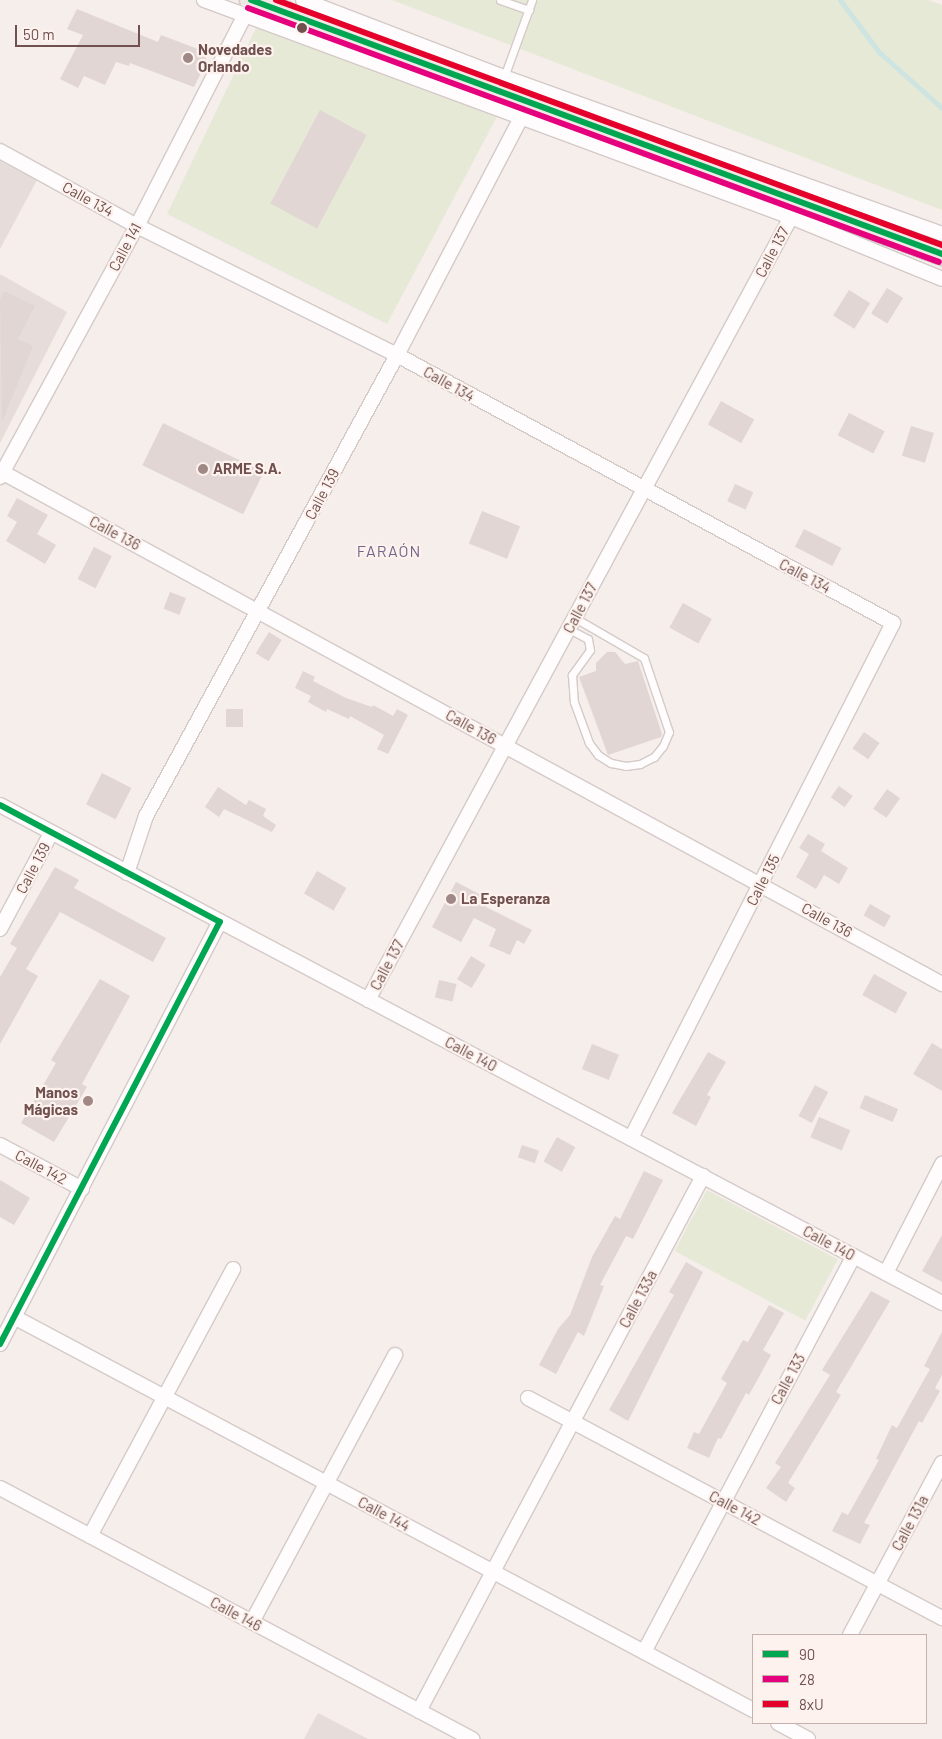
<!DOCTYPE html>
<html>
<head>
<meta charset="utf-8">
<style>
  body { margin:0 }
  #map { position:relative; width:942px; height:1739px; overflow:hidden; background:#f5eeeb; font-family:Barlow,sans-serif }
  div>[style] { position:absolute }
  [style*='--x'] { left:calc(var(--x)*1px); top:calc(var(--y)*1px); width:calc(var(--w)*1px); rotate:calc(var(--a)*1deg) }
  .industrial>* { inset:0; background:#e6ddda }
  .green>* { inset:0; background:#e7e9d7; transform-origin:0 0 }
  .stream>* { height:5px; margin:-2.5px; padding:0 2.5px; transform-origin:2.5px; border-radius:2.5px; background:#cee4e0 }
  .building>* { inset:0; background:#e1d6d4; transform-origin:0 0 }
  .roads { filter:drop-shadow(1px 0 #d4cac8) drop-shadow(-1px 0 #d4cac8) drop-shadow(0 1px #d4cac8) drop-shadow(0 -1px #d4cac8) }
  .service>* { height:7px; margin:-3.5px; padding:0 3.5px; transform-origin:3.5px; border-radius:3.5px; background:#fefcfc }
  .minor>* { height:14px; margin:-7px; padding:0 7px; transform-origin:7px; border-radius:7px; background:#fefcfc }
  .trunk>* { height:22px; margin:-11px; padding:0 11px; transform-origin:11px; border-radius:11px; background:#f0e8e6 }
  .bus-1>* { height:6px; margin:-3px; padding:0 3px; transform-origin:3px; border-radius:3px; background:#00a651 }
  .bus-2>* { height:6px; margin:-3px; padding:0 3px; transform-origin:3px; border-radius:3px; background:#e5007d }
  .bus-3>* { height:6px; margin:-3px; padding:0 3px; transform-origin:3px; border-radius:3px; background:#e4002b }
  .dots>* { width:14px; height:14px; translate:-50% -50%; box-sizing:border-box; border:2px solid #fdf2ed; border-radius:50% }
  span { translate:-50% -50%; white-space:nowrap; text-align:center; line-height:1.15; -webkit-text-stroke:4.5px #fdf2ed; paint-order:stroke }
  .poi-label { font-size:15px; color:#70514f; font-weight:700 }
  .left { translate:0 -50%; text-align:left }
  .right { translate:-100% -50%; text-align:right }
  .street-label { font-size:15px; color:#70514f }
  .neighbourhood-label { font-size:16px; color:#75668c; letter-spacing:1px }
  .legend { position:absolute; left:752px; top:1634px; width:175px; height:90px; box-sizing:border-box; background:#fdf2ed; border:1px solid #c5b2ae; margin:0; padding:6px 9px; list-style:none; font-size:15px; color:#70514f }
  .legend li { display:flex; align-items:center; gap:10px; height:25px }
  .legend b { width:25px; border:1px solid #c5b2ae }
  .scale { position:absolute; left:15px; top:25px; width:125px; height:22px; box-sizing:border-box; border:2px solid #70514f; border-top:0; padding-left:6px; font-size:15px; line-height:18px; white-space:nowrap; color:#70514f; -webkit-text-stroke:4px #fdf2ed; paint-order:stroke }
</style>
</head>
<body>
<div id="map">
  <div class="industrial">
    <div style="clip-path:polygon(0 161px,37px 180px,0 249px)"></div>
    <div style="clip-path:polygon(0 274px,67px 312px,0 443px)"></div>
    <div style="clip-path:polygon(318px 1713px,368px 1739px,304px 1739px)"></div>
  </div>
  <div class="green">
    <div style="clip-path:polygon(392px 0,928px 0,942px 5px,942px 210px)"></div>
    <div style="clip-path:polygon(256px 28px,499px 113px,387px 324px,167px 214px)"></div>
    <div style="left:707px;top:1190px;width:148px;height:69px;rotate:28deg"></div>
  </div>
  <div class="stream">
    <div style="--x:840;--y:0;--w:65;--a:53.1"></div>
    <div style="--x:879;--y:52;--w:84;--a:41.6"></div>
  </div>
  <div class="building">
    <div style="clip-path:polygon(77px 9px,158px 42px,161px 35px,203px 51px,207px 61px,194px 87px,130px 63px,129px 66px,116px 62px,105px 85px,84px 76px,78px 88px,60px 79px,83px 35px,67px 29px)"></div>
    <div style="left:320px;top:110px;width:53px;height:106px;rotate:28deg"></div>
    <div style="left:887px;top:288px;width:19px;height:30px;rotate:32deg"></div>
    <div style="left:849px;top:290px;width:25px;height:30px;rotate:32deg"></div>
    <div style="clip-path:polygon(4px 291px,35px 306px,18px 339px,33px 346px,2px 422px,0 299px)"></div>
    <div style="left:721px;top:401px;width:38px;height:27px;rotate:29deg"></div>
    <div style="left:849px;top:413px;width:40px;height:25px;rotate:27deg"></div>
    <div style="left:163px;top:423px;width:112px;height:47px;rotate:26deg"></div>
    <div style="left:911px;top:426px;width:24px;height:31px;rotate:17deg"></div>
    <div style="left:735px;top:484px;width:20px;height:19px;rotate:24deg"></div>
    <div style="clip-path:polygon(17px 498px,48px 515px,37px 534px,56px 545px,45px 564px,6px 541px,17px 522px,7px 516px)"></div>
    <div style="left:482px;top:511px;width:41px;height:35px;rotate:22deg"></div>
    <div style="left:804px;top:529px;width:42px;height:20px;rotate:27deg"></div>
    <div style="left:94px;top:547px;width:20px;height:36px;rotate:27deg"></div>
    <div style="left:170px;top:592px;width:17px;height:18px;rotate:21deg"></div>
    <div style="left:683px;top:603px;width:33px;height:28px;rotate:29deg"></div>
    <div style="left:269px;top:632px;width:15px;height:25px;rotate:32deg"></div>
    <div style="clip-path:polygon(607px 652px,615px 652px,625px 664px,638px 661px,662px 734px,661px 737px,608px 755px,579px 677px,596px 671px,596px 663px)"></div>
    <div style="clip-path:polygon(303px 671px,315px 677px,313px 681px,346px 698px,372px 707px,373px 705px,393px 716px,397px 709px,408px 715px,388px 754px,377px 749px,384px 735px,350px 716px,349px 719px,327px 709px,326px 712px,308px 702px,311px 696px,295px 688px)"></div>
    <div style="left:226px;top:709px;width:17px;height:18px"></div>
    <div style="left:864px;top:732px;width:19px;height:20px;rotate:35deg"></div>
    <div style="left:102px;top:773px;width:33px;height:35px;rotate:27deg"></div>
    <div style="left:839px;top:786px;width:17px;height:14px;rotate:36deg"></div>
    <div style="clip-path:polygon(218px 787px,246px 805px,249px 800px,266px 809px,263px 816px,276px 825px,272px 832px,224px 809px,219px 817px,205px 807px)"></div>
    <div style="left:887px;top:789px;width:16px;height:24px;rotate:35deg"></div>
    <div style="clip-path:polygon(808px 834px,825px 844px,821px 851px,848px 868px,839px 884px,824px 875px,816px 889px,796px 877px,809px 854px,799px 848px)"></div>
    <div style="clip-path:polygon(55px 867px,79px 880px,74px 888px,166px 938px,153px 962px,60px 912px,26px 969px,38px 976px,0 1044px,0 977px,17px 948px,10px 944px)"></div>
    <div style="left:317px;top:871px;width:34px;height:26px;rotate:30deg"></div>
    <div style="clip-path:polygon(456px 882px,489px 899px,486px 907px,532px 930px,524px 944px,517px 940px,510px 955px,489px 946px,496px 929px,474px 918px,461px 942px,432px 927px)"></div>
    <div style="left:870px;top:904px;width:24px;height:13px;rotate:30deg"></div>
    <div style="left:471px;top:956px;width:17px;height:27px;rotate:31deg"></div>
    <div style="left:874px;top:974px;width:38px;height:24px;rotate:29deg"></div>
    <div style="clip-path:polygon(100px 979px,130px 996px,82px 1084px,87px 1087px,54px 1142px,21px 1123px,56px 1063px,51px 1060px)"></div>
    <div style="left:439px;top:980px;width:18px;height:18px;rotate:13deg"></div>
    <div style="clip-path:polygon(932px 1043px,942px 1049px,942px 1091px,913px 1074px)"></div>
    <div style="left:592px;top:1044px;width:29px;height:27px;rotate:22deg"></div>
    <div style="clip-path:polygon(708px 1052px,726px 1062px,707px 1095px,711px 1097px,696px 1126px,672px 1113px)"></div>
    <div style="left:815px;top:1085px;width:15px;height:35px;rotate:28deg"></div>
    <div style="left:865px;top:1095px;width:36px;height:14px;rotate:23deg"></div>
    <div style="left:819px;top:1117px;width:34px;height:22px;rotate:23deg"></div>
    <div style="left:557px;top:1137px;width:21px;height:28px;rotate:29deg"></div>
    <div style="left:522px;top:1145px;width:18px;height:13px;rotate:19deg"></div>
    <div style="clip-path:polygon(644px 1171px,663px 1180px,633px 1239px,626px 1236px,600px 1285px,604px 1286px,584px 1336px,578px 1332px,556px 1374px,539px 1365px,558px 1329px,570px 1315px,592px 1257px,615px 1216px,620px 1219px)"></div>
    <div style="clip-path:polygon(0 1180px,30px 1198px,14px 1225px,0 1217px)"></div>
    <div style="clip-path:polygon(942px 1235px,942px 1282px,922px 1271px)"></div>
    <div style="clip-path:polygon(686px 1262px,703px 1272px,628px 1421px,609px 1410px,674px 1295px,669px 1292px)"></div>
    <div style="clip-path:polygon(871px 1291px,890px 1301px,836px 1392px,841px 1395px,788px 1483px,795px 1488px,786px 1502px,766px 1488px,781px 1467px,775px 1463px,830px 1375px,822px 1370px)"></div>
    <div style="clip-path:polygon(769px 1305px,784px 1313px,763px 1350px,771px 1355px,749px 1395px,746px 1393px,721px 1439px,718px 1438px,709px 1458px,687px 1448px,694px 1432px,699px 1434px,727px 1383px,721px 1379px,743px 1340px,748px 1342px)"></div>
    <div style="clip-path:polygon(942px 1332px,942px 1375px,935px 1388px,940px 1391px,922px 1423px,919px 1421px,864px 1523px,870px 1525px,860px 1544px,832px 1531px,842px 1512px,848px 1515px,879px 1460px,876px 1459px,892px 1425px,897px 1428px,930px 1369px,924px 1366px)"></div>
  </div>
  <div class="roads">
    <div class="service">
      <div style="--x:500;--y:0;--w:31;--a:19"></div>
      <div style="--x:504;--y:77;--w:82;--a:-70"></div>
      <div style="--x:569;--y:629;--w:21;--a:28"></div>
      <div style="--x:588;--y:639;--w:11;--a:80"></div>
      <div style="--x:590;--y:650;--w:31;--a:126"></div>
      <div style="--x:572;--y:675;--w:27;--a:86"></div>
      <div style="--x:574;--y:702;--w:44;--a:69.9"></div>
      <div style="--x:589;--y:743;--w:15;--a:53"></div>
      <div style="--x:598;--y:755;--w:15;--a:32"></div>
      <div style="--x:611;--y:763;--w:15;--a:11"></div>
      <div style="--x:626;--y:766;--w:14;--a:-8"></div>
      <div style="--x:640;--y:764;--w:16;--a:-27"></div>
      <div style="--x:654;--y:757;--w:14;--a:-51"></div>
      <div style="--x:663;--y:746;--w:15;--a:-67"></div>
      <div style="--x:669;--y:732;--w:78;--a:-108.7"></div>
      <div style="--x:644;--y:658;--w:80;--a:-149.9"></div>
    </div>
    <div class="minor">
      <div style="--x:204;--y:0;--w:626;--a:20.29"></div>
      <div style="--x:791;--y:217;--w:163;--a:22.3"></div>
      <div style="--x:303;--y:0;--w:215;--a:21"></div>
      <div style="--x:504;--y:77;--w:465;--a:19.7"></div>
      <div style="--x:0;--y:151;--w:156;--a:28.7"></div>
      <div style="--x:137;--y:226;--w:290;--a:26.4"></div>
      <div style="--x:397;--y:355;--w:564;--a:28.38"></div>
      <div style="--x:893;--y:623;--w:578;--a:116.96"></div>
      <div style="--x:0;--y:471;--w:1073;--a:28.57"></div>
      <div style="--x:0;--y:477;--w:286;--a:-61.4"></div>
      <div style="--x:137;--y:226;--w:237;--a:-62.9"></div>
      <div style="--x:0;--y:805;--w:1066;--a:27.86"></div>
      <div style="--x:127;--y:873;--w:60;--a:-71.6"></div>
      <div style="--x:146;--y:816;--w:525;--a:-61.43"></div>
      <div style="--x:397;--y:355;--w:270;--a:-62.4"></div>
      <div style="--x:0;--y:929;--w:109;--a:-62"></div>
      <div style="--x:368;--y:1000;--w:890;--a:-61.62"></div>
      <div style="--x:0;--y:1145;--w:93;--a:28.2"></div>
      <div style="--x:886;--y:1273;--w:123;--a:-62.8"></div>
      <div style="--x:14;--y:1317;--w:837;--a:28"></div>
      <div style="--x:0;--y:1344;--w:476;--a:-62.5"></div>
      <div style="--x:528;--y:1398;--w:469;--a:28"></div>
      <div style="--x:0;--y:1488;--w:535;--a:28"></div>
      <div style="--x:90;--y:1536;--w:303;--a:-61.8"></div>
      <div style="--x:252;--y:1622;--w:303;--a:-61.8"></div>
      <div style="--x:850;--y:1635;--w:195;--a:-61.9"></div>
      <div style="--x:644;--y:1652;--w:448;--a:-62.1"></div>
      <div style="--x:419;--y:1711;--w:606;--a:-62.04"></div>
      <div style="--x:778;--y:1723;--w:34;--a:28"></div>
    </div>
    <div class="trunk">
      <div style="--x:251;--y:0;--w:736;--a:20.18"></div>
    </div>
  </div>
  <div class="bus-1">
    <div style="--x:251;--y:0;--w:736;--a:20.18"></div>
    <div style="--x:0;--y:805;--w:249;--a:28"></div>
    <div style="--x:0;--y:1344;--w:476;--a:-62.5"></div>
  </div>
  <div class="bus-2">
    <div style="--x:248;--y:8;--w:736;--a:20.18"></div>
  </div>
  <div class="bus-3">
    <div style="--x:276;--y:0;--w:710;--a:20.2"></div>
  </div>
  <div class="dots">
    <div style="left:302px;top:28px;background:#70514f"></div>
    <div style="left:188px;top:58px;background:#9f8886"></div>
    <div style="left:203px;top:469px;background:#9f8886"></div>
    <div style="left:451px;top:899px;background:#9f8886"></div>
    <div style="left:88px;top:1101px;background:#9f8886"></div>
  </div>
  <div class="poi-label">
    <span class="left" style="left:198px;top:58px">Novedades<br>Orlando</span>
    <span class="left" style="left:213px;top:469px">ARME S.A.</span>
    <span class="left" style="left:461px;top:899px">La Esperanza</span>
    <span class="right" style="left:78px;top:1101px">Manos<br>Mágicas</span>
  </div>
  <div class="street-label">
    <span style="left:88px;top:199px;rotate:29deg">Calle 134</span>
    <span style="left:125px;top:247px;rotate:-62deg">Calle 141</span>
    <span style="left:772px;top:252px;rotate:-62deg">Calle 137</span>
    <span style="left:449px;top:384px;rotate:29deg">Calle 134</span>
    <span style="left:322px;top:494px;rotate:-62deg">Calle 139</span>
    <span style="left:115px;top:533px;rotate:28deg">Calle 136</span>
    <span style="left:805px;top:576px;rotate:28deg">Calle 134</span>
    <span style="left:580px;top:608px;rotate:-62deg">Calle 137</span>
    <span style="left:471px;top:727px;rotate:29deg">Calle 136</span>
    <span style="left:33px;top:868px;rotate:-62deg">Calle 139</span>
    <span style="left:763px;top:880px;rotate:-63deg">Calle 135</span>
    <span style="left:827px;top:920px;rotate:29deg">Calle 136</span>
    <span style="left:387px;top:965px;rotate:-62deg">Calle 137</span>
    <span style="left:471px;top:1054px;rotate:28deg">Calle 140</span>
    <span style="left:41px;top:1167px;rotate:28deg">Calle 142</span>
    <span style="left:829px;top:1243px;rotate:28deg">Calle 140</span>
    <span style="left:638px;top:1299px;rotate:-62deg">Calle 133a</span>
    <span style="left:788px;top:1379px;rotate:-62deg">Calle 133</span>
    <span style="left:735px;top:1508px;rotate:28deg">Calle 142</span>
    <span style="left:384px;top:1514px;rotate:28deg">Calle 144</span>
    <span style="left:910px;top:1523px;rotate:-62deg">Calle 131a</span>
    <span style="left:236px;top:1614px;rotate:28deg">Calle 146</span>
  </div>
  <div class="neighbourhood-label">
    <span style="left:389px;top:551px">FARAÓN</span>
  </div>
  <ul class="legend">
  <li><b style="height:6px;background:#00a651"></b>90</li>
  <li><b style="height:6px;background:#e5007d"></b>28</li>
  <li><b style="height:6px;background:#e4002b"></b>8xU</li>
  </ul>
  <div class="scale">50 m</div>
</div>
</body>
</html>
